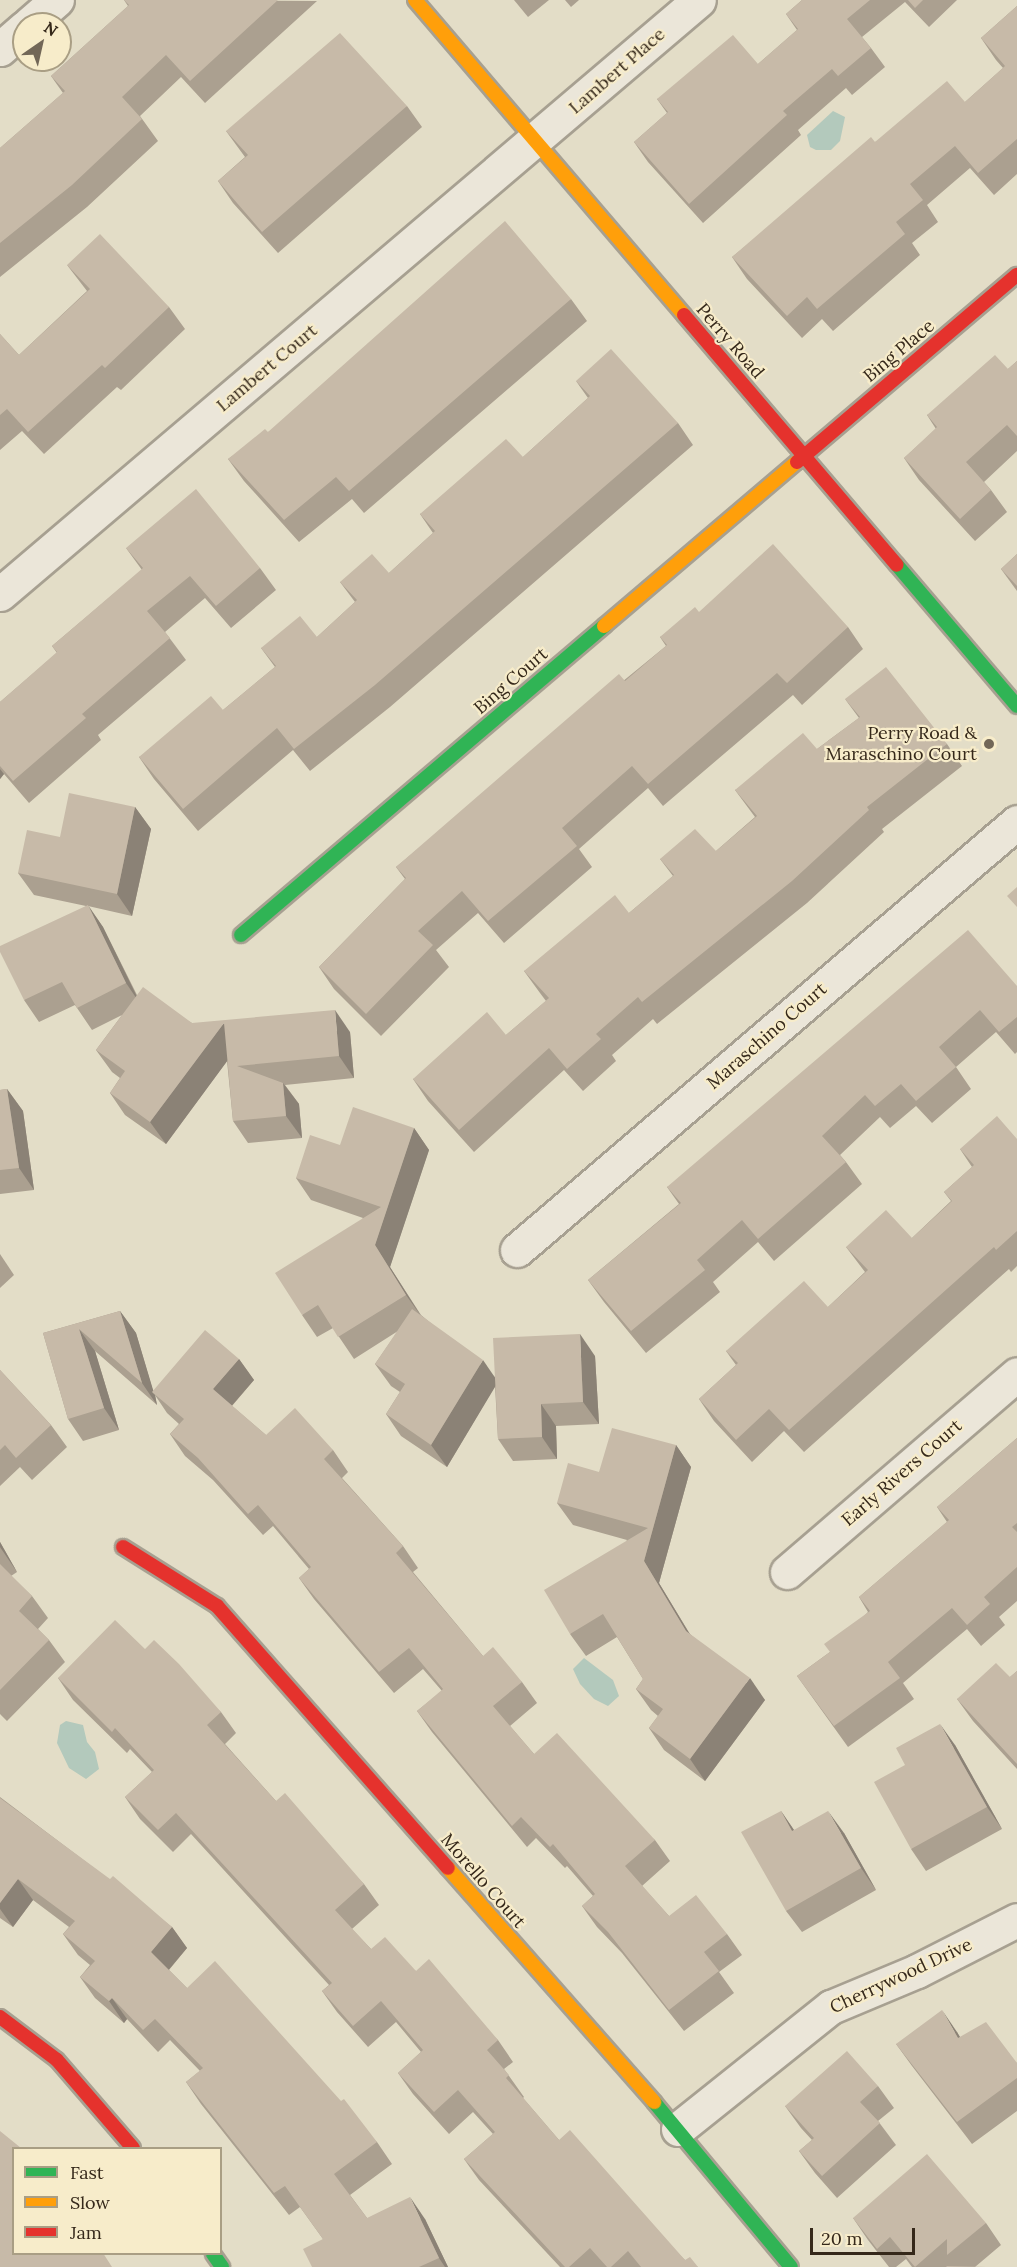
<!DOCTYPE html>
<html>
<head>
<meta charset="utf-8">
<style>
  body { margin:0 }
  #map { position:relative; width:1017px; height:2267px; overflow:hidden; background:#e3ddc7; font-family:Lora,serif }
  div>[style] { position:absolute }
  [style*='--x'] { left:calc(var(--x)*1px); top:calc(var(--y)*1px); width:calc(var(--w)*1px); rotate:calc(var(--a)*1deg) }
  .water>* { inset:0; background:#b3c9bc }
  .roads { filter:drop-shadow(2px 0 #a7a091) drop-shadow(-2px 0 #a7a091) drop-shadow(0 2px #a7a091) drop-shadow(0 -2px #a7a091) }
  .street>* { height:33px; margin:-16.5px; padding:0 16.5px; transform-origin:16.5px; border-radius:16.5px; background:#ebe6d9 }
  .fast>* { height:14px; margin:-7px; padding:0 7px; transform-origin:7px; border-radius:7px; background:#30b455 }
  .slow>* { height:14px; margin:-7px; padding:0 7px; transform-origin:7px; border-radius:7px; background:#ff9f0a }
  .jam>* { height:14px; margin:-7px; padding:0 7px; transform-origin:7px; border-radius:7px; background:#e5322d }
  .wall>* { inset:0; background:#aba090 }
  .shaded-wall>* { inset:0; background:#8b8276 }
  .building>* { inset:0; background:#c7baa8 }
  .dots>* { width:16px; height:16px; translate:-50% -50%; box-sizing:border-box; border:3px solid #f7ecca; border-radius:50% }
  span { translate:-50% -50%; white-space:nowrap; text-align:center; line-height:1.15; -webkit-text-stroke:4.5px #f7ecca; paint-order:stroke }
  .street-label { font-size:18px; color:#35281a }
  .poi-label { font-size:18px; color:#35281a }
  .right { translate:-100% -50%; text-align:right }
  .legend { position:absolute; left:12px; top:2147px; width:210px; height:108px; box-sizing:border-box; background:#f7ecca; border:2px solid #a99e84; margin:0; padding:8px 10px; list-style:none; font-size:18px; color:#35281a }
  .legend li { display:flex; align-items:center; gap:12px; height:30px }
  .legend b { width:30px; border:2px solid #a99e84 }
  .north { position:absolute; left:12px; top:12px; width:60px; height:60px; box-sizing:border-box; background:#f7ecca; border:2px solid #a99e84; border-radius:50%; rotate:34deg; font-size:16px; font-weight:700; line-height:24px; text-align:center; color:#35281a }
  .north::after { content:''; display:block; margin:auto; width:21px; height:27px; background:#726757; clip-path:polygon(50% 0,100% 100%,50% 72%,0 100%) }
  .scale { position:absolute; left:810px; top:2228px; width:105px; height:27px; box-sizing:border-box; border:3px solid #35281a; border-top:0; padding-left:8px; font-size:18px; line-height:21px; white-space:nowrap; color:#35281a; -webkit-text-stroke:4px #f7ecca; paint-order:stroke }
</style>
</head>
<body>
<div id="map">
  <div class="water">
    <div style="clip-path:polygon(833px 111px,845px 117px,840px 141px,831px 150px,816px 150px,810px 147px,807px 135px)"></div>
    <div style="clip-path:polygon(584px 1658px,613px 1680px,619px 1696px,608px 1706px,594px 1699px,580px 1684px,573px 1669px)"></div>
    <div style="clip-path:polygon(66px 1721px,83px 1725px,87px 1742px,95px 1752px,99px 1769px,86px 1779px,69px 1768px,57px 1743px,60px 1725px)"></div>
  </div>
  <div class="roads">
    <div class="street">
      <div style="--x:29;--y:24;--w:37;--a:-41"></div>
      <div style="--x:0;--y:49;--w:32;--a:-41"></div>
      <div style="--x:0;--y:594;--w:917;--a:-40.36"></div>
      <div style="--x:517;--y:1250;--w:658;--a:-40.56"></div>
      <div style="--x:787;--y:1572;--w:303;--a:-40.7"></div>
      <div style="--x:678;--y:2129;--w:196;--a:-38.6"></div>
      <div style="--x:831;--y:2007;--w:93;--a:-22.7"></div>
      <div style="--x:917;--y:1971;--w:112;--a:-27"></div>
    </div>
    <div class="fast">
      <div style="--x:897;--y:565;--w:185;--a:49.6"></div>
      <div style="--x:241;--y:935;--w:477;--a:-40.4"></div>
      <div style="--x:654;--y:2102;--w:214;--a:50.3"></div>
      <div style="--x:213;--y:2254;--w:16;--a:55"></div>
    </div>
    <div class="slow">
      <div style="--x:415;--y:0;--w:414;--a:49.5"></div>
      <div style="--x:604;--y:626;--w:253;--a:-40.4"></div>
      <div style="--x:448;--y:1868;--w:312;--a:48.6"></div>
    </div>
    <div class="jam">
      <div style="--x:684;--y:315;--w:328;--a:49.6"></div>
      <div style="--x:797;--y:462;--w:289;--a:-40.4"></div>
      <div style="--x:123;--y:1547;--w:111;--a:32.1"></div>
      <div style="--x:217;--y:1606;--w:349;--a:48.6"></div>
      <div style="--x:0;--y:2017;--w:71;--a:37"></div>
      <div style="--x:57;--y:2060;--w:116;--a:49.2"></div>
    </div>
  </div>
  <div class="wall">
    <div style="clip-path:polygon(124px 0,317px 1px,205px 103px,181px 77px,140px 116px,158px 141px,87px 207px,0 277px,0 148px,63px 93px,51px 76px,128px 6px)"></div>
    <div style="clip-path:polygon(514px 0,549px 0,528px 17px)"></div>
    <div style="clip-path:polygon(565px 0,579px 0,571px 7px)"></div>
    <div style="clip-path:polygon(802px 0,957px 0,929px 27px,905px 2px,862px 37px,871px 48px,885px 67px,852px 95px,846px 88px,798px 130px,801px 135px,703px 223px,648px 162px,634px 142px,667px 113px,657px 99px,758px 64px,797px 30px,786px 14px)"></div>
    <div style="clip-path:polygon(1017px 6px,1017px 174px,994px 195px,970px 168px,927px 205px,938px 222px,912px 243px,920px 255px,833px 331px,822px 319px,802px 338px,747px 279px,732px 257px,875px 142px,965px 102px,1003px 68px,996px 60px,981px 38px)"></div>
    <div style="clip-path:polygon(407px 106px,422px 127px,278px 253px,233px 203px,218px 181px,245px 157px,226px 131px)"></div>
    <div style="clip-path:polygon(67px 265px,169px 307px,185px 329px,121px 390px,117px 387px,44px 454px,22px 431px,0 450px,0 334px,19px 355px,87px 291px)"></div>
    <div style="clip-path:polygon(571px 299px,587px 321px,364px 513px,352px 499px,299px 542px,244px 481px,228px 459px,268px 432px)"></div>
    <div style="clip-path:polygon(1017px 361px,1017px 451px,984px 482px,991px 490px,1007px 512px,975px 541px,919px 480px,904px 458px,936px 429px,927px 415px,1008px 369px)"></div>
    <div style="clip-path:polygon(576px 381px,678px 423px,693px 445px,390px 707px,310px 771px,293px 750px,198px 831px,154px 779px,139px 757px,223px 710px,275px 667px,261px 648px,317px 637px,355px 602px,340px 582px,389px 573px,433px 533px,420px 514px,523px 457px,588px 398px)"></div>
    <div style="clip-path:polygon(126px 548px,260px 568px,276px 590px,231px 628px,205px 598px,165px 632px,186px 660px,98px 735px,101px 740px,29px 803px,4px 774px,0 779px,0 702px,57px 653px,52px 646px,142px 570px)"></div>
    <div style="clip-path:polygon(1017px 554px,1017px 591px,1001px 569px)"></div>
    <div style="clip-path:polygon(699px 612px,848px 627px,863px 649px,802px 705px,793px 695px,663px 806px,648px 788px,579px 849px,592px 867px,504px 943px,478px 913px,436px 950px,449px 967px,381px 1036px,334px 989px,319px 967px,405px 879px,396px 867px,666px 646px,660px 637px)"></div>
    <div style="clip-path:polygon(845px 699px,947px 744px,962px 766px,882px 829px,884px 832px,807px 903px,657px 1024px,653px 1019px,612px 1055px,616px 1061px,583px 1091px,564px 1070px,474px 1152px,428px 1101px,413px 1079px,506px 1035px,546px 1001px,540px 993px,524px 971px,629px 913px,673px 876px,660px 859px,716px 851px,755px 817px,735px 790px,817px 749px,859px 718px)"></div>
    <div style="clip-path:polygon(135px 807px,151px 829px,132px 916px,88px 906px,103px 927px,137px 995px,192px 1023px,350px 1032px,354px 1078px,285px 1085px,299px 1104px,302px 1138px,248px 1143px,233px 1121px,227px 1061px,166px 1144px,125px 1115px,110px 1093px,120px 1078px,112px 1072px,96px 1050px,122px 1015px,92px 1030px,75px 1005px,39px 1022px,24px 1000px,86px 906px,34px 895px,18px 873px,60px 837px)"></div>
    <div style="clip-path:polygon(1017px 986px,1017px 1052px,1015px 1054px,996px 1032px,956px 1067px,971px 1089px,932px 1123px,916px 1106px,890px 1128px,880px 1117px,840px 1155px,846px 1162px,862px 1184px,774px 1261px,758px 1242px,713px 1282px,720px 1292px,646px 1353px,604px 1302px,588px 1280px,679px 1204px,667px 1187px)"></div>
    <div style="clip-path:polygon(7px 1089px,23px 1111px,34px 1190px,0 1194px,0 1090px)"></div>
    <div style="clip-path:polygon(414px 1128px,429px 1150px,390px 1267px,421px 1315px,495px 1377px,595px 1356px,599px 1424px,556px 1426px,557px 1459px,513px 1461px,498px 1439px,495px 1386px,447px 1467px,401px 1436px,386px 1414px,400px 1392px,391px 1386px,375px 1364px,398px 1331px,354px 1359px,333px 1328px,317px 1337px,302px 1315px,363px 1218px,311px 1200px,296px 1178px,340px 1145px)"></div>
    <div style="clip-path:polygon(1017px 1139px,1017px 1266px,1011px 1272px,1009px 1269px,804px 1452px,784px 1431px,752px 1462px,714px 1421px,699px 1399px,736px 1365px,726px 1351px,828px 1307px,865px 1272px,846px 1247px,912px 1238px,951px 1201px,944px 1192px,972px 1167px,960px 1149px)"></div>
    <div style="clip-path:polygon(0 1254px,14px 1275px,0 1288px)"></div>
    <div style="clip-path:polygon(120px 1311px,136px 1333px,153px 1391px,239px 1359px,254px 1380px,232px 1406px,266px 1435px,333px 1450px,348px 1472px,342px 1478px,403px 1546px,418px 1568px,413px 1572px,483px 1656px,522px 1682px,537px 1703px,510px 1726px,534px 1754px,655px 1840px,670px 1861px,642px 1886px,669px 1916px,727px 1934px,742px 1955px,719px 1972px,734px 1993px,684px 2031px,622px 1953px,597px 1927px,582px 1906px,593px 1896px,567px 1866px,565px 1868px,536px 1838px,527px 1847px,432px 1732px,417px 1711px,442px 1691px,423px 1669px,394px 1693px,314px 1599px,299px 1578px,309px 1569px,273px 1526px,263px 1535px,213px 1480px,185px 1456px,170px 1434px,179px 1424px,167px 1413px,155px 1395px,157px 1405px,95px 1351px,119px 1430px,83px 1441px,68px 1419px,43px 1333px)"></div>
    <div style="clip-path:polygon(0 1370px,51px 1425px,67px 1447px,32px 1480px,20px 1467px,0 1486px)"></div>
    <div style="clip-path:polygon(1017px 1438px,1017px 1601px,999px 1617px,1005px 1625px,981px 1646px,967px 1629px,903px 1683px,914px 1699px,848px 1747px,797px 1676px,830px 1652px,868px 1612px,859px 1597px,947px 1522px,937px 1507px)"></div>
    <div style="clip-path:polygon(676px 1445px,691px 1467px,659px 1583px,690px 1634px,765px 1700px,705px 1781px,664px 1750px,649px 1728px,658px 1716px,651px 1710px,636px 1689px,643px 1679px,617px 1637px,586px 1656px,570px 1634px,627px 1540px,573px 1525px,557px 1503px,599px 1472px)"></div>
    <div style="clip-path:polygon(0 1542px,17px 1572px,11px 1576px,32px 1596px,48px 1618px,38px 1629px,49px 1640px,65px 1662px,7px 1721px,0 1714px)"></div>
    <div style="clip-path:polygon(145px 1649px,221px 1712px,236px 1733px,225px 1744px,276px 1801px,364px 1884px,379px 1905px,352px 1929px,371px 1949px,416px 1971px,498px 2040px,513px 2062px,504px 2069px,524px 2097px,523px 2098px,559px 2140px,685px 2260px,698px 2267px,560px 2267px,479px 2180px,464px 2159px,493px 2134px,473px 2112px,449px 2134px,413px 2094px,398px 2073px,421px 2052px,396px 2022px,368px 2047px,337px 2012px,322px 1991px,329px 1985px,191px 1834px,173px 1852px,140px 1819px,125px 1797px,152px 1772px,130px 1749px,127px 1753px,73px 1700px,58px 1678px)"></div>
    <div style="clip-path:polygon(1017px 1671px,1017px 1769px,973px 1721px,957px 1699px,1010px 1677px)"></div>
    <div style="clip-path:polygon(955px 1745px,1002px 1829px,926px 1871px,911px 1849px)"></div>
    <div style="clip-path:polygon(0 1797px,172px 1927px,187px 1948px,169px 1970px,187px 1988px,377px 2142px,392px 2164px,350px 2195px,367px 2218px,425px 2219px,448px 2267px,312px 2267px,323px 2239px,300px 2207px,289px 2215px,201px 2104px,186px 2082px,200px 2071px,170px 2040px,158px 2052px,127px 2019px,124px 2023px,95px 1998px,80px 1977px,90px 1965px,78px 1955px,63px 1934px,69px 1927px,33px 1900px,13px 1927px,0 1918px)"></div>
    <div style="clip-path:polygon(781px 1811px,794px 1830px,844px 1833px,876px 1890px,802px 1932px,786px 1911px)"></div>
    <div style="clip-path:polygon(957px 2032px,960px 2037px,1017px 2063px,1017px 2111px,972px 2144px,912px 2066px,896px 2044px)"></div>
    <div style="clip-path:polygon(878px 2086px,894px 2108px,878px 2121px,896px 2145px,837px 2198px,815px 2173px,799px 2151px,812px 2140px,801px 2128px,785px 2106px)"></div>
    <div style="clip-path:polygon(853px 2218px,986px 2223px,1001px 2245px,975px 2267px,986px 2267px,912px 2267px,906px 2259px,896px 2267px,889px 2267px,868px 2240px)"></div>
  </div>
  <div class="shaded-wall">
    <div style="clip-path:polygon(0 769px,4px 774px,0 779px)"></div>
    <div style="clip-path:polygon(135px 807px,151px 829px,132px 916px,117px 894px)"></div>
    <div style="clip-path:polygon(88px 905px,103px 927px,141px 1005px,126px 983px)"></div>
    <div style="clip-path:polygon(335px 1010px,350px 1032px,354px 1078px,339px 1056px)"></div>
    <div style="clip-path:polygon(224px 1023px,239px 1045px,166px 1144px,150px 1122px)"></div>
    <div style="clip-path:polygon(283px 1083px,299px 1104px,302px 1138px,286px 1116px)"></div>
    <div style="clip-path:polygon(7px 1089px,23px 1111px,34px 1190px,19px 1168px)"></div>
    <div style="clip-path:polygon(414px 1128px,429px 1150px,390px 1267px,421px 1316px,406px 1295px,375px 1245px)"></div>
    <div style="clip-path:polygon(120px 1311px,136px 1333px,154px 1393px,152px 1392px,155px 1395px,157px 1405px,142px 1383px)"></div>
    <div style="clip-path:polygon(79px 1329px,95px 1351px,119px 1430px,104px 1408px)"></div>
    <div style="clip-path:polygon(580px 1334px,595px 1356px,599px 1424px,583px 1402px)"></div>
    <div style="clip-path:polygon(239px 1359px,254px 1380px,228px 1410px,213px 1389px)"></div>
    <div style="clip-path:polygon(483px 1360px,498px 1382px,447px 1467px,431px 1445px)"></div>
    <div style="clip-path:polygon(541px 1404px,556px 1426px,557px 1459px,542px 1437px)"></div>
    <div style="clip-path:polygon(676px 1445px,691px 1467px,659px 1583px,701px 1653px,686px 1631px,644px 1561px)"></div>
    <div style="clip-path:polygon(0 1542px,17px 1572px,2px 1550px,0 1547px)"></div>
    <div style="clip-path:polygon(750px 1678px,765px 1700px,705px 1781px,690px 1759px)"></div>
    <div style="clip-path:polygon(940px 1724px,955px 1745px,1002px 1829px,987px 1807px)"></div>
    <div style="clip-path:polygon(781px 1811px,796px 1833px,792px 1831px)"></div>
    <div style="clip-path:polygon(828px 1811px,844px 1833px,876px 1890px,861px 1868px)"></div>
    <div style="clip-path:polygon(18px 1879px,33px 1900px,13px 1927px,0 1909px,0 1903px)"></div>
    <div style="clip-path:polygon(172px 1927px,187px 1948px,166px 1973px,151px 1952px)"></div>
    <div style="clip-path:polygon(112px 1998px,127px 2019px,124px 2023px,109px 2001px)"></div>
    <div style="clip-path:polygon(942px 2010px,957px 2032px,973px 2060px,958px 2038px)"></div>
    <div style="clip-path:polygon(410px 2197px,425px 2219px,448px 2267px,445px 2267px,439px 2258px)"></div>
  </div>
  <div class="building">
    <div style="clip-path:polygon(124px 0,278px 0,190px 81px,166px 55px,122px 97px,142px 119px,72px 185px,0 243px,0 148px,65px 91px,51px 76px,129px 5px)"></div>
    <div style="clip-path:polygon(802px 0,870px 0,847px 19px,871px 48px,838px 76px,832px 69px,783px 111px,787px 115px,689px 204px,634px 142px,668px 112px,657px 99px,733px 35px,758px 64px,798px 29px,786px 14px)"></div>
    <div style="clip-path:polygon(908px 0,923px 0,915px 8px)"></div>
    <div style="clip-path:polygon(1017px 6px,1017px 139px,978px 173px,955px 146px,910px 184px,923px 200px,896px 222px,905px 234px,817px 309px,807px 297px,787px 316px,732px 257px,871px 137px,875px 142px,947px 81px,965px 102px,1005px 66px,981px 38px)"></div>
    <div style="clip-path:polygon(340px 33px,407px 106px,262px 232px,218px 181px,248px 155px,226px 131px)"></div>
    <div style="clip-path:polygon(505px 221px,571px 299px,349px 491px,336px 477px,284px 520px,228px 459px,265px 429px,268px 432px)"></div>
    <div style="clip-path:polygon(100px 234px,169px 307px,105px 368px,102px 365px,28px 432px,7px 409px,0 415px,0 334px,19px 355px,90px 289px,67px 265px)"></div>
    <div style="clip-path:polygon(611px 349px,678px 423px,375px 685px,294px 749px,277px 728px,183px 809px,139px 757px,211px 696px,223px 710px,276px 666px,261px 648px,300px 616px,317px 637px,357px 600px,340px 582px,372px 554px,389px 573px,435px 531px,420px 514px,506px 439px,523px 457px,590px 396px,576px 381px)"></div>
    <div style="clip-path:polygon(995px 355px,1008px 369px,1017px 361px,1017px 436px,1007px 425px,966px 462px,991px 490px,960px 519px,904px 458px,937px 427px,927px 415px)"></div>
    <div style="clip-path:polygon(196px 489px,260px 568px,216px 606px,190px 576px,147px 611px,170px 638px,82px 714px,86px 718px,13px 781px,0 766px,0 702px,57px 652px,52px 646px,143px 568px,126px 548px)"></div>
    <div style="clip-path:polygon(773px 544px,848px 627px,787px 683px,777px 673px,648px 784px,632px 766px,562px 828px,577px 846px,488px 921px,462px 891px,418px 931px,433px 945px,366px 1014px,319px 967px,406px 878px,396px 867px,619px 674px,625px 681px,667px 645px,660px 637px,695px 607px,699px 612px)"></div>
    <div style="clip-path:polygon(1017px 554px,1017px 586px,1001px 569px)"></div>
    <div style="clip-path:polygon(886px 667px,947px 744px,867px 807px,869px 810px,792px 881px,642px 1002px,638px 997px,596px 1034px,601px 1039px,567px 1069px,549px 1048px,459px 1130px,413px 1079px,487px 1012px,506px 1035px,549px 998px,524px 971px,615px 895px,629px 913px,674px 875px,660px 859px,695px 829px,716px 851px,757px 816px,735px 790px,803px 733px,817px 749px,860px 717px,845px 699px)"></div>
    <div style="clip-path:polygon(69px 793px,135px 807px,117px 894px,18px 873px,27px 830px,60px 837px)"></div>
    <div style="clip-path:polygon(1017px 887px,1017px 907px,1007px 896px)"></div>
    <div style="clip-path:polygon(88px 905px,126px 983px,77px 1008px,62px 982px,24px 1000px,0 952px,0 946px)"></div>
    <div style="clip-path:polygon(968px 930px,1017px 986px,1017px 1017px,999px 1032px,980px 1010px,939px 1047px,956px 1067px,916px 1101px,901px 1084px,875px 1106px,865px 1095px,822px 1136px,846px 1162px,758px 1239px,742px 1220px,697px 1260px,705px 1270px,631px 1331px,588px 1280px,681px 1203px,667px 1187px)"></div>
    <div style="clip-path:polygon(143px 987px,192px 1023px,335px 1010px,339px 1056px,237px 1066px,283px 1083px,286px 1116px,233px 1121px,224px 1023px,150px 1122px,110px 1093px,125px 1071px,96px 1050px)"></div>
    <div style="clip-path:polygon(7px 1089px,19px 1168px,0 1170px,0 1090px)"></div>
    <div style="clip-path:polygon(353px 1107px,414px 1128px,375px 1245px,406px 1295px,338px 1337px,318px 1305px,302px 1315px,275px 1273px,381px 1207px,296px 1178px,310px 1135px,340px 1145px)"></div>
    <div style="clip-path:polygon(997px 1116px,1017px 1139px,1017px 1231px,996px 1250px,994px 1247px,789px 1430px,769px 1409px,736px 1440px,699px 1399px,738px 1363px,726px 1351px,804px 1281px,828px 1307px,868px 1270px,846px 1247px,886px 1210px,912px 1238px,952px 1201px,944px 1192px,974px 1165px,960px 1149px)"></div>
    <div style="clip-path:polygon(412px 1309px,483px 1360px,431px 1445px,386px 1414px,405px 1384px,375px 1364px)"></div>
    <div style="clip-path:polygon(120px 1311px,142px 1383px,79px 1329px,104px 1408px,68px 1419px,43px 1333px)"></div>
    <div style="clip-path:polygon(205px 1330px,239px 1359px,213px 1389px,266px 1435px,295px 1408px,333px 1450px,324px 1459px,403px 1546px,396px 1553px,483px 1656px,493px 1647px,522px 1682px,493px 1706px,534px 1754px,557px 1733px,655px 1840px,625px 1866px,669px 1916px,696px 1895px,727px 1934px,704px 1952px,719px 1971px,669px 2010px,608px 1932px,582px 1906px,595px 1894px,553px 1844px,550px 1847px,521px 1817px,512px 1826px,417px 1711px,443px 1689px,409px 1648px,379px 1672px,299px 1578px,311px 1567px,258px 1505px,248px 1514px,198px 1458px,170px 1434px,184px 1419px,152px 1392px)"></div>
    <div style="clip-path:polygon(580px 1334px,583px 1402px,541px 1404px,542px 1437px,498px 1439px,493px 1338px)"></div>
    <div style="clip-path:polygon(0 1370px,51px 1425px,16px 1458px,5px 1445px,0 1450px)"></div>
    <div style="clip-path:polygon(612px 1428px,676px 1445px,644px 1561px,686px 1631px,750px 1678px,690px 1759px,649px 1728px,663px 1709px,636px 1689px,643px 1679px,603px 1614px,570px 1634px,544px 1590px,648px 1528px,557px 1503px,568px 1463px,599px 1472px)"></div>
    <div style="clip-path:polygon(1017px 1438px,1017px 1523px,1012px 1527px,1017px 1532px,1017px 1567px,984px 1597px,990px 1604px,967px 1625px,952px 1608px,888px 1662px,900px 1678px,834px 1726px,797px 1676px,830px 1652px,824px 1644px,870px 1611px,859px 1597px,949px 1520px,937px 1507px)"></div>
    <div style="clip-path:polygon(0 1564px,32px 1596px,19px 1611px,49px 1640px,0 1690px)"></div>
    <div style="clip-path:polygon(115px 1620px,145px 1649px,154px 1640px,179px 1664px,221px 1712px,207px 1725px,276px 1801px,285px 1793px,364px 1884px,335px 1910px,371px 1949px,385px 1937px,416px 1971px,429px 1959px,498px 2040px,487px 2050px,509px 2075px,506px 2078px,559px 2140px,570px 2130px,685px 2260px,690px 2257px,698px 2267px,641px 2267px,628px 2251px,611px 2267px,607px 2267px,590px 2248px,569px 2267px,565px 2267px,464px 2159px,495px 2132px,458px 2090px,434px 2112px,398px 2073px,423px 2050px,381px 2001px,353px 2026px,322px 1991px,332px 1983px,176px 1813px,158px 1830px,125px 1797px,154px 1770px,115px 1728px,112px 1732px,58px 1678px)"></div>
    <div style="clip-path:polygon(996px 1663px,1010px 1677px,1017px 1671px,1017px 1764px,957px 1699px)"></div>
    <div style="clip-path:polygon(940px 1724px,987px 1807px,911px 1849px,874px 1782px,905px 1765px,896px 1748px)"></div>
    <div style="clip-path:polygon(0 1798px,110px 1879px,113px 1876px,172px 1927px,151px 1952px,187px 1988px,215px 1961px,341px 2101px,344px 2099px,377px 2142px,334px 2174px,367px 2218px,410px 2197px,439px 2258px,419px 2267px,312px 2267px,303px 2249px,323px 2239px,285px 2186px,274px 2193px,186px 2082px,203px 2068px,155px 2019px,143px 2030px,112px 1998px,109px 2001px,80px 1977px,95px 1961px,63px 1934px,75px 1921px,18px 1879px,0 1903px)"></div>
    <div style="clip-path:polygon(781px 1811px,792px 1831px,828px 1811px,861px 1868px,786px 1911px,741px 1832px)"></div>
    <div style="clip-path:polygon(942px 2010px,958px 2038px,986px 2022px,1017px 2063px,1017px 2078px,957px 2122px,896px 2044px)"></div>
    <div style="clip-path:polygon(847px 2051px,878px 2086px,860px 2102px,880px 2123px,822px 2176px,799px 2151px,814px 2138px,785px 2106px)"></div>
    <div style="clip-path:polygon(0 2131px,21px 2148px,14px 2148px,14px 2253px,103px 2253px,112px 2267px,0 2267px)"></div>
    <div style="clip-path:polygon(927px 2154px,986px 2223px,947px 2255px,947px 2239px,915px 2267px,890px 2237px,877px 2249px,853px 2218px)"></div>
    <div style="clip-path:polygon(947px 2266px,986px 2267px,946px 2267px)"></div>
  </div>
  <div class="dots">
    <div style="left:989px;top:744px;background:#726757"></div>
  </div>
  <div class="street-label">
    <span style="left:617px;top:71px;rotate:-41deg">Lambert Place</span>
    <span style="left:730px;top:341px;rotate:49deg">Perry Road</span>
    <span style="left:899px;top:351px;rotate:-40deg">Bing Place</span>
    <span style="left:267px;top:368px;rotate:-40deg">Lambert Court</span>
    <span style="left:511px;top:681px;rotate:-41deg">Bing Court</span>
    <span style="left:767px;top:1036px;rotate:-41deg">Maraschino Court</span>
    <span style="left:902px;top:1473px;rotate:-41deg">Early Rivers Court</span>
    <span style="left:483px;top:1881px;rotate:49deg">Morello Court</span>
    <span style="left:901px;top:1976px;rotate:-25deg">Cherrywood Drive</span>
  </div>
  <div class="poi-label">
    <span class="right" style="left:977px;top:744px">Perry Road &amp;<br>Maraschino Court</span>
  </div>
  <ul class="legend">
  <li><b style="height:8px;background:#30b455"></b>Fast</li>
  <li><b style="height:8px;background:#ff9f0a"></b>Slow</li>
  <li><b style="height:8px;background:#e5322d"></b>Jam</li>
  </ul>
  <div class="north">N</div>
  <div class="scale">20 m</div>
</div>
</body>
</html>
